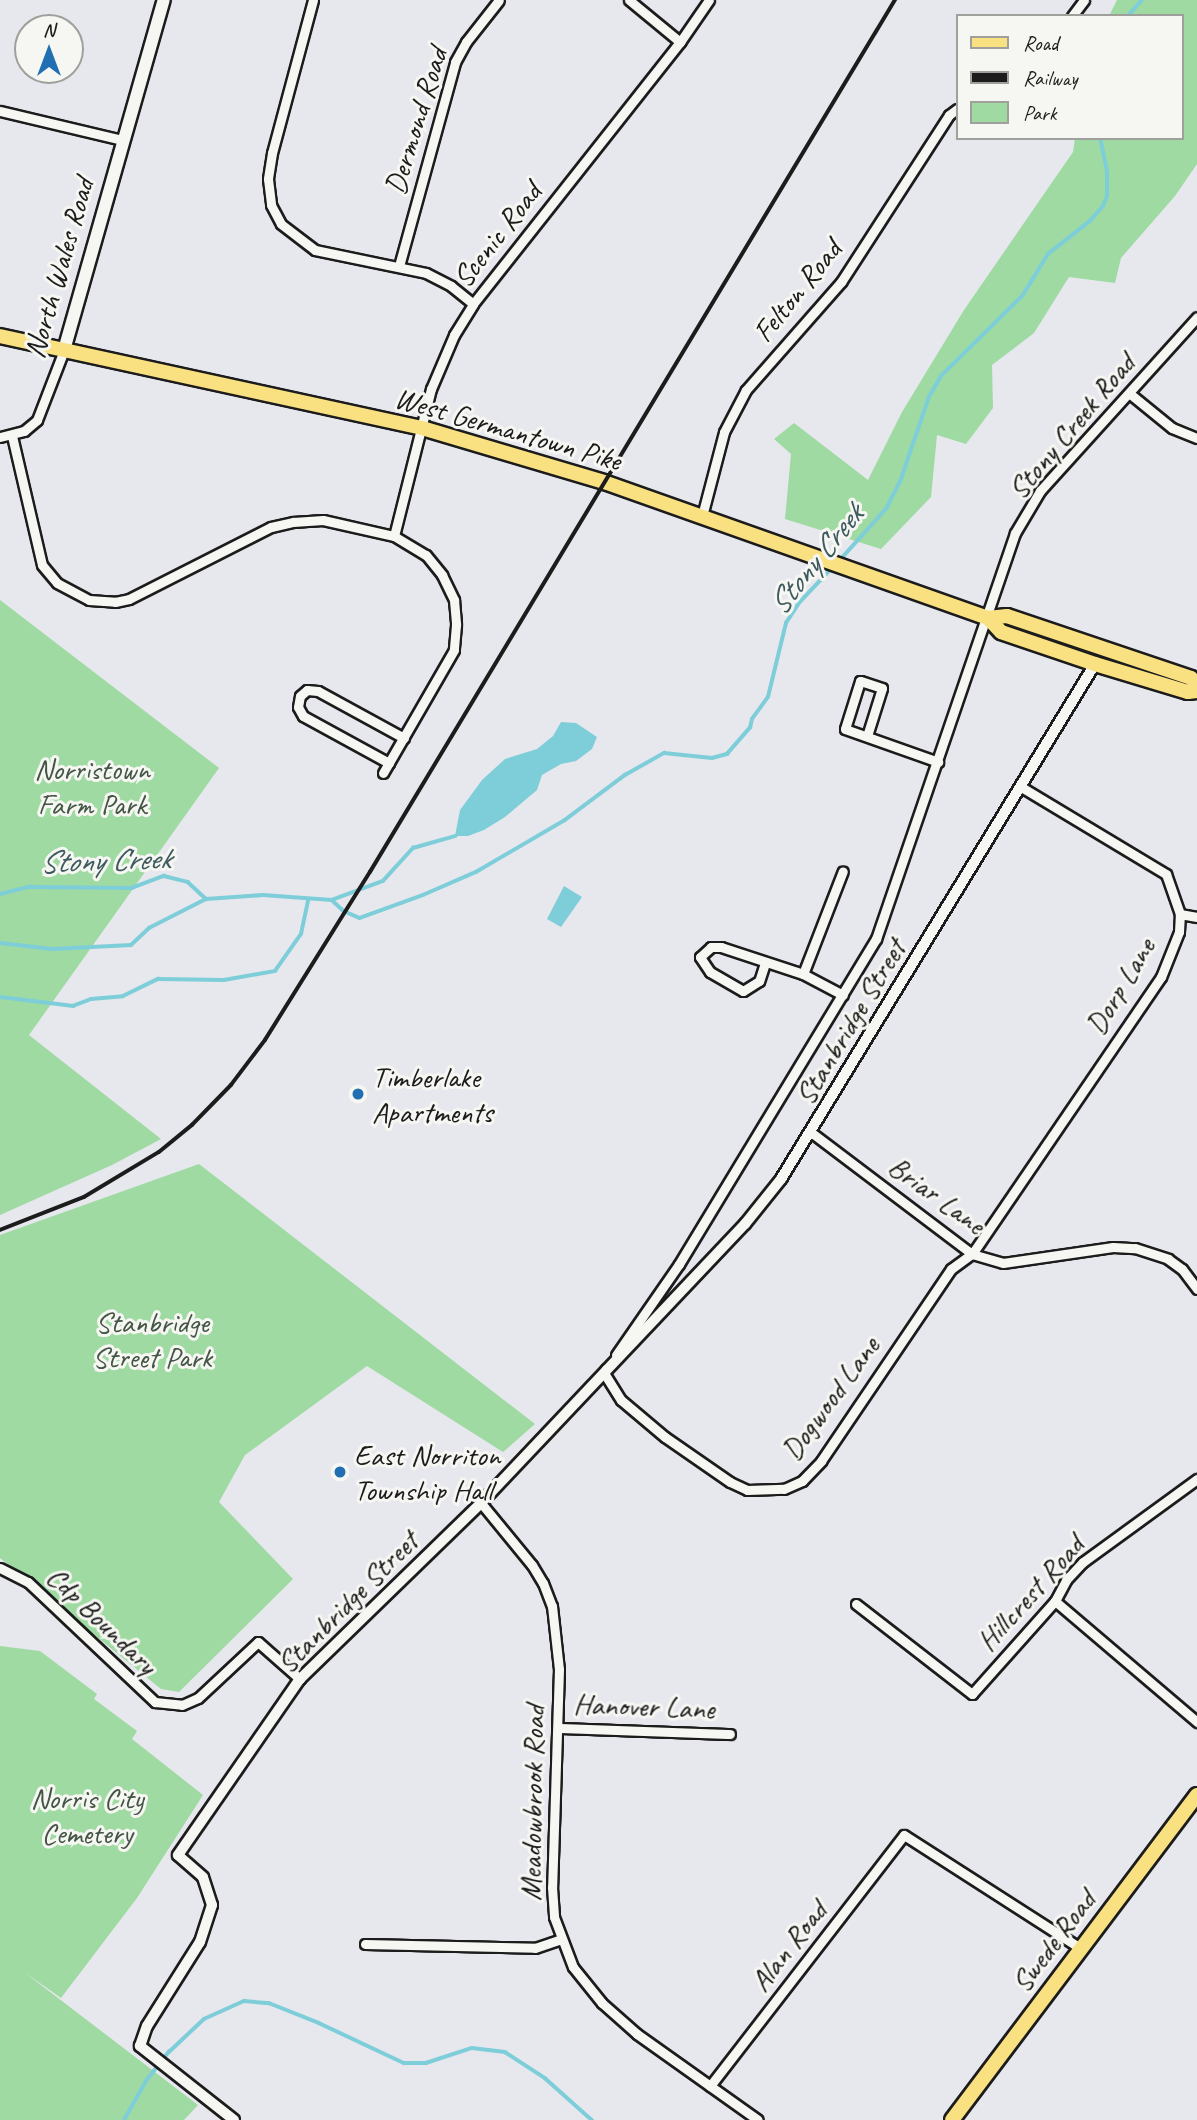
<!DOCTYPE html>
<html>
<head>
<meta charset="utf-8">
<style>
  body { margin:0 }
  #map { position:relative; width:1197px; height:2120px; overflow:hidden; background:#e7e7ee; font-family:Caveat,sans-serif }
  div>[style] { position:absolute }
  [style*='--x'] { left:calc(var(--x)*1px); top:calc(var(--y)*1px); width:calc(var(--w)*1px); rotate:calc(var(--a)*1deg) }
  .green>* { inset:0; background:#9edaa1 }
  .water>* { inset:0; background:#7eced9 }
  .stream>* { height:3.5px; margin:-1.75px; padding:0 1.75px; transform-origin:1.75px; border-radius:1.75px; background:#7eced9 }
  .roads { filter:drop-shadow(2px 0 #1c1c1c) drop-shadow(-2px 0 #1c1c1c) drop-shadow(0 2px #1c1c1c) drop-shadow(0 -2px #1c1c1c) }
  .minor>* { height:9px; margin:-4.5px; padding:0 4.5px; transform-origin:4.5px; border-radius:4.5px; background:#f6f6f2 }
  .tertiary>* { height:10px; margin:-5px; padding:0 5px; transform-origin:5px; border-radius:5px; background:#f6f6f2 }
  .secondary>* { height:12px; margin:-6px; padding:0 6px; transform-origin:6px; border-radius:6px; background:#f6f6f2 }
  .primary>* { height:14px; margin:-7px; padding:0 7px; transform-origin:7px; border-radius:7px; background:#f9e181 }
  .rail>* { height:3.5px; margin:-1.75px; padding:0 1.75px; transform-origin:1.75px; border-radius:1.75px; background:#1c1c1c }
  .dots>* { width:19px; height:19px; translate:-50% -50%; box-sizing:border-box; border:4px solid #f6f6f2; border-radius:50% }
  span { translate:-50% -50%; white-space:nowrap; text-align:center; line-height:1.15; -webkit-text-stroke:6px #f6f6f2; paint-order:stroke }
  .street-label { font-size:30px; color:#1c1c1c }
  .park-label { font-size:30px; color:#435544 }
  .poi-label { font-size:30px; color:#1c1c1c }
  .left { translate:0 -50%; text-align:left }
  .water-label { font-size:32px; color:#3e5a5e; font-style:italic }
  .legend { position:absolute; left:956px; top:14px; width:228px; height:126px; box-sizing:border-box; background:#f6f6f2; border:2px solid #9f9f9c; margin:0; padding:9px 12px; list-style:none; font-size:21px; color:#1c1c1c }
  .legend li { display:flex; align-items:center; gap:14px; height:35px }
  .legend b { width:35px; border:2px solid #9f9f9c }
  .north { position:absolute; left:14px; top:14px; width:70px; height:70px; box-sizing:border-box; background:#f6f6f2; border:2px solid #9f9f9c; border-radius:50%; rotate:0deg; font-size:19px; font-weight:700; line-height:28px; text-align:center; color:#1c1c1c }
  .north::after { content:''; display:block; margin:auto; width:24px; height:32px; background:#1f6fb2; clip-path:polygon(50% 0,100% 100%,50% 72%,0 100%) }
</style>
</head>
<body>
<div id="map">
  <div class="green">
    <div style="clip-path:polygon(1117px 0,1197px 0,1197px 164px,1175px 196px,1121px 258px,1115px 283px,1069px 277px,1034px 333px,992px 365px,993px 408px,966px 444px,937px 435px,931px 497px,881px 549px,785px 519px,791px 454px,774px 439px,794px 423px,868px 480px,902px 412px,964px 310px,1073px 152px,1075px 138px,1181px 138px,1181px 16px,1109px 16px)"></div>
    <div style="clip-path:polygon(0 600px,219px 768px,29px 1035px,161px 1139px,112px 1165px,0 1215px)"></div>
    <div style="clip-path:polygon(199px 1164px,535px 1424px,503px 1452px,367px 1366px,245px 1455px,219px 1502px,293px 1579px,179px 1692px,161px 1689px,0 1558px,0 1235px)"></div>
    <div style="clip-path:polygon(0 1646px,40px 1651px,97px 1694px,94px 1699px,137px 1731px,132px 1739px,203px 1795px,137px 1898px,61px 1998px,24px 1972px,198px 2105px,184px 2120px,0 2120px)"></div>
  </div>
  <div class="water">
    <div style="clip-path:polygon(561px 722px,576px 723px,597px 737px,592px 749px,576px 761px,561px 764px,542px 775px,537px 790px,505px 817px,484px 830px,468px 836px,455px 836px,460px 810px,482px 780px,505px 759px,537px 749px,553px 736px)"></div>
    <div style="clip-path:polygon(564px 886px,582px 897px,561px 927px,547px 919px)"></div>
  </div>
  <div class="stream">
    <div style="--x:1128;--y:16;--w:21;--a:-49"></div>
    <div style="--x:840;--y:560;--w:69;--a:-48"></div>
    <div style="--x:886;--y:509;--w:30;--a:-63"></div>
    <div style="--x:900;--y:482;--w:90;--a:-71.2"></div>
    <div style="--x:929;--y:397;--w:24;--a:-60"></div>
    <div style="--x:941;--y:376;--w:115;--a:-44.6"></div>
    <div style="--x:1023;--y:295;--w:48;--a:-58.6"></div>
    <div style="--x:1048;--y:254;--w:53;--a:-38.2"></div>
    <div style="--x:1090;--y:221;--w:20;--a:-49"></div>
    <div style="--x:1103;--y:206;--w:11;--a:-68"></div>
    <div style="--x:1107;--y:196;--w:25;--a:-90"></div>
    <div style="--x:1107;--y:171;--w:34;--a:-102"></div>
    <div style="--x:0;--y:894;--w:30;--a:-14"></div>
    <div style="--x:29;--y:887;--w:103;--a:0.6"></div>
    <div style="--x:132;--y:888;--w:34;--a:-21"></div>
    <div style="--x:164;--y:876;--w:25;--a:14"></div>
    <div style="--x:188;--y:882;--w:25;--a:43"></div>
    <div style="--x:206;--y:899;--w:57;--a:-4"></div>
    <div style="--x:263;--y:895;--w:69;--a:4.1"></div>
    <div style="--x:332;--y:900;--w:16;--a:43"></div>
    <div style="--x:344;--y:911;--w:17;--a:24"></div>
    <div style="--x:360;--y:918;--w:67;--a:-20.1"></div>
    <div style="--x:423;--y:895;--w:58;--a:-23.5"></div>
    <div style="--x:476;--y:872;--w:103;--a:-30.3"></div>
    <div style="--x:565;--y:820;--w:75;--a:-36.9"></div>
    <div style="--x:625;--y:775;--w:45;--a:-29.4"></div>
    <div style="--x:664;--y:753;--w:48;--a:5.9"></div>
    <div style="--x:712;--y:758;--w:16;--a:-15"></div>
    <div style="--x:727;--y:754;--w:35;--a:-49"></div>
    <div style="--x:750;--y:728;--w:9;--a:-77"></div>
    <div style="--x:752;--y:719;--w:27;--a:-54"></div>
    <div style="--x:768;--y:697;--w:76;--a:-76.3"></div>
    <div style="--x:786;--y:623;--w:24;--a:-57"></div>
    <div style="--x:799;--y:603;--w:48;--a:-46.7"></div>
    <div style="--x:332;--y:900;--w:54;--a:-20.4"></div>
    <div style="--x:383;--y:881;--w:45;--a:-47.7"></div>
    <div style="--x:413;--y:848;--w:44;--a:-15.9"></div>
    <div style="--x:0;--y:943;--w:52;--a:6.6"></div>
    <div style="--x:52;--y:949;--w:79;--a:-2.9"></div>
    <div style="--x:131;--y:945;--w:25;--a:-43"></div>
    <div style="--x:149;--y:928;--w:64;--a:-27"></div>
    <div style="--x:0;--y:997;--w:74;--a:7"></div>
    <div style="--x:73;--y:1006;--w:19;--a:-21"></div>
    <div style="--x:91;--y:999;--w:32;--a:-5"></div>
    <div style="--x:123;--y:996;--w:39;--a:-26"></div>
    <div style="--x:158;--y:979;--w:66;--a:0.9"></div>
    <div style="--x:224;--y:980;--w:52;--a:-10"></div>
    <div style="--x:275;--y:971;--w:45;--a:-54.9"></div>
    <div style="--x:301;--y:934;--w:35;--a:-78"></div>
    <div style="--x:124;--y:2120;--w:45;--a:-60.6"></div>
    <div style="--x:146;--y:2081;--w:37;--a:-52"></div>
    <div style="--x:169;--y:2052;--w:48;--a:-43.3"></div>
    <div style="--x:204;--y:2019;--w:44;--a:-24.2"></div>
    <div style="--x:244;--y:2001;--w:25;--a:5"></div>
    <div style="--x:269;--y:2003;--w:54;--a:21.8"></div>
    <div style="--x:319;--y:2023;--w:94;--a:25.2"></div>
    <div style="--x:404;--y:2063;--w:22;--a:0"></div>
    <div style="--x:426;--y:2063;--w:48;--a:-18.1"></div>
    <div style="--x:472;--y:2048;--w:33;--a:7"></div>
    <div style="--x:505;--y:2052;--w:48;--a:33"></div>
    <div style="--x:545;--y:2078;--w:63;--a:41.8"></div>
  </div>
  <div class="roads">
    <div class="minor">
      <div style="--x:313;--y:0;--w:158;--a:105"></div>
      <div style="--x:272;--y:153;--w:26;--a:99"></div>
      <div style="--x:268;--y:179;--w:26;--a:83"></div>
      <div style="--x:271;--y:205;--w:21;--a:62"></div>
      <div style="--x:281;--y:224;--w:43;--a:37.4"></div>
      <div style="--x:315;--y:250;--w:113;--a:11.7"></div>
      <div style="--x:426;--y:273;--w:28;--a:27"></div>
      <div style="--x:451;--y:286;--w:28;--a:39"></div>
      <div style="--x:629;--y:0;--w:66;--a:39.5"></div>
      <div style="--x:1072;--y:16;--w:20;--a:-53"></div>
      <div style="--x:0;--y:111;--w:126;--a:13.3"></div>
      <div style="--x:399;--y:266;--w:212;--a:-74.6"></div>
      <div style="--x:455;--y:62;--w:23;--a:-61"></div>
      <div style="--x:466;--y:42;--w:53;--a:-51.8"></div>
      <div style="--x:1129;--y:393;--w:55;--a:39.1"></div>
      <div style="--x:1172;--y:428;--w:27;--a:22"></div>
      <div style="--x:12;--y:436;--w:132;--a:76.9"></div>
      <div style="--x:42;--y:565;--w:23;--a:50"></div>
      <div style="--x:57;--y:583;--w:36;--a:28"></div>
      <div style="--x:89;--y:600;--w:26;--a:4"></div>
      <div style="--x:115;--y:602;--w:14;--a:-12"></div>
      <div style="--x:129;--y:599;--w:159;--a:-26.9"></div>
      <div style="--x:271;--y:527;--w:23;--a:-13"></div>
      <div style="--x:293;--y:522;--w:30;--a:-4"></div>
      <div style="--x:323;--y:520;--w:73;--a:12.7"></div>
      <div style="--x:394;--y:536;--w:37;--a:31"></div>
      <div style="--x:426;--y:555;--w:26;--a:51"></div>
      <div style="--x:442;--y:575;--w:28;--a:64"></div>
      <div style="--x:454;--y:600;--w:25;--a:85"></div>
      <div style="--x:456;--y:625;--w:25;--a:95"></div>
      <div style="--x:454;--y:650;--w:142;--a:120"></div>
      <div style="--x:0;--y:437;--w:25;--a:-14"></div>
      <div style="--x:24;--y:431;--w:17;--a:-40"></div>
      <div style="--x:37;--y:420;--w:75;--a:-68.9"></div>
      <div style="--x:702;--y:516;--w:87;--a:-75.3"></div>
      <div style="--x:724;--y:432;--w:47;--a:-62.4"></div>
      <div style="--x:746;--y:390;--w:144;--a:-48.7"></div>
      <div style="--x:841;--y:282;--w:199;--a:-57.1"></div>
      <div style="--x:949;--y:115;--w:10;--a:-37"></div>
      <div style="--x:394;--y:536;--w:152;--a:-75.9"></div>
      <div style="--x:431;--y:389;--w:59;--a:-66.9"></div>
      <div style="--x:454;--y:335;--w:36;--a:-58"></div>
      <div style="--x:473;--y:304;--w:334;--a:-51.7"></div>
      <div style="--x:680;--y:42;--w:51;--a:-55.4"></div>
      <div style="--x:867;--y:736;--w:50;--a:-72.6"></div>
      <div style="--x:882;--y:688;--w:23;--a:-162"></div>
      <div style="--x:860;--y:681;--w:50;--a:107.4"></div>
      <div style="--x:845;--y:729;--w:99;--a:19.5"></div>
      <div style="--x:389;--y:763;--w:98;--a:-151.3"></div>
      <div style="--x:303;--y:716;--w:10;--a:-119"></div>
      <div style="--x:298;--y:707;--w:11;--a:-80"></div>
      <div style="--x:300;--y:696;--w:9;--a:-41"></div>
      <div style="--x:307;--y:690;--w:11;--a:5"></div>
      <div style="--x:318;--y:691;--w:98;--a:28.7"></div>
      <div style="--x:1180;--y:914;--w:17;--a:10"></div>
      <div style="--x:765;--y:963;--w:19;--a:108"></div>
      <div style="--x:759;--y:981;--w:19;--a:148"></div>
      <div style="--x:743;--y:991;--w:38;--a:-150"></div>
      <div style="--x:710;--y:972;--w:18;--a:-124"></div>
      <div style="--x:700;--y:957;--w:15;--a:-42"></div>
      <div style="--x:711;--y:947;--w:10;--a:0"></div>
      <div style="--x:721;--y:947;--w:86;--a:18.2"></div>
      <div style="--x:803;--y:974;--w:45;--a:27.7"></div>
      <div style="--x:803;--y:974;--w:110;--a:-68.8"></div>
      <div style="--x:812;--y:1133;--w:201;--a:37.1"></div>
      <div style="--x:972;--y:1254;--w:32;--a:16"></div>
      <div style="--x:1003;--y:1263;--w:111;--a:-8.3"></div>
      <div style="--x:1113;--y:1247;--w:22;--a:3"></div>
      <div style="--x:1135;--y:1248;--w:35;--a:18"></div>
      <div style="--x:1168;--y:1259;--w:17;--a:36"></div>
      <div style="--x:1182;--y:1269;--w:25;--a:53"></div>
      <div style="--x:616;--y:1355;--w:111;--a:-55.3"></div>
      <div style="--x:679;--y:1264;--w:380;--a:-58.8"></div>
      <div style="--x:876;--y:939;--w:429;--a:-71.1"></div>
      <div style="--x:1015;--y:533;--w:49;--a:-59.2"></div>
      <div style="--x:1040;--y:491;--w:234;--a:-47.9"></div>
      <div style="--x:606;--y:1369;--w:4;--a:117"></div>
      <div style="--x:604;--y:1373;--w:32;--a:58"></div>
      <div style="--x:621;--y:1400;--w:57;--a:40.1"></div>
      <div style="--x:665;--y:1437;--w:79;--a:34.7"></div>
      <div style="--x:730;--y:1482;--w:19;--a:25"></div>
      <div style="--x:747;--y:1490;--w:37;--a:-2"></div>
      <div style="--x:784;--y:1489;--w:20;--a:-24"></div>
      <div style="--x:802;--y:1481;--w:28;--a:-46"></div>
      <div style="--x:821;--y:1461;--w:232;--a:-55.9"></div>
      <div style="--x:951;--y:1269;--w:26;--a:-36"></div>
      <div style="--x:972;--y:1254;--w:335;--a:-55.7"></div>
      <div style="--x:1161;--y:977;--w:48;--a:-68.2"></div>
      <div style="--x:1179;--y:932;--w:18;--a:-87"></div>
      <div style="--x:1180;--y:914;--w:42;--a:-109.3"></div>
      <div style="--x:1166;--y:874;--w:169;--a:-149"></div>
      <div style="--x:481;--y:1503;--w:80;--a:50.6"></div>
      <div style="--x:532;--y:1565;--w:21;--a:59"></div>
      <div style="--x:543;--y:1583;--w:25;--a:69"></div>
      <div style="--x:552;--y:1606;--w:63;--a:83.7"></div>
      <div style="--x:559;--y:1669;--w:218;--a:91.8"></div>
      <div style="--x:552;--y:1887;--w:30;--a:86"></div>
      <div style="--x:554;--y:1917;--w:53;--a:69.2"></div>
      <div style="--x:573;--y:1967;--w:46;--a:51.1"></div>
      <div style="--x:602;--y:2003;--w:47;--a:41.5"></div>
      <div style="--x:637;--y:2034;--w:148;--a:35.4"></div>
      <div style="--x:0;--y:1568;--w:31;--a:27"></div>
      <div style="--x:28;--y:1582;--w:175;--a:43.4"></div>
      <div style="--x:155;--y:1702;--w:27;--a:6"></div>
      <div style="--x:182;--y:1705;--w:17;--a:-24"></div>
      <div style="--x:198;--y:1698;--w:82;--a:-43"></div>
      <div style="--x:258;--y:1642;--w:56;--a:41.4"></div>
      <div style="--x:1055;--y:1601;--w:187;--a:40.4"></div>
      <div style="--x:856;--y:1604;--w:147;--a:37.8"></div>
      <div style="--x:972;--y:1694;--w:125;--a:-48.3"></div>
      <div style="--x:1055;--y:1601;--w:24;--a:-62"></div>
      <div style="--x:1066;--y:1580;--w:25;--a:-47"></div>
      <div style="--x:1083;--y:1562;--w:141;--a:-36.1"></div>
      <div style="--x:558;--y:1728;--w:172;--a:2"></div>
      <div style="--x:365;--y:1944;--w:170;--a:1.3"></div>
      <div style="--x:535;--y:1948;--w:28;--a:-19"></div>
      <div style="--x:710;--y:2086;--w:317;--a:-52.3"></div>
      <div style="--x:904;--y:1835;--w:209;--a:32.7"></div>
    </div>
    <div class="tertiary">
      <div style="--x:234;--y:2120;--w:120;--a:-141.8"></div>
      <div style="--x:140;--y:2046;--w:21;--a:-71"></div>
      <div style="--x:147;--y:2026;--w:99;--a:-57.8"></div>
      <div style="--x:200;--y:1942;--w:39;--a:-72"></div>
      <div style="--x:212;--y:1905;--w:29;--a:-108"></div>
      <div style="--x:203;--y:1877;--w:33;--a:-139"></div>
      <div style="--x:178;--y:1855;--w:214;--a:-55.3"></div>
      <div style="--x:300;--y:1679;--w:252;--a:-44.2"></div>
      <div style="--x:481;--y:1503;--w:384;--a:-46.6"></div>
      <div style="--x:745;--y:1224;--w:58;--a:-51.3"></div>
      <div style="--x:781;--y:1179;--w:603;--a:-58.63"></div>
    </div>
    <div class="secondary">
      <div style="--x:64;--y:350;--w:364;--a:-74.1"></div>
    </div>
    <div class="primary">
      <div style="--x:0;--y:336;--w:432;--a:12.3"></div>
      <div style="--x:422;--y:428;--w:190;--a:16.5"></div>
      <div style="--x:604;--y:482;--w:407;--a:19.5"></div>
      <div style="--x:988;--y:618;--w:19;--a:-6"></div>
      <div style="--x:1007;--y:616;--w:194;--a:18.6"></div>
      <div style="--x:1191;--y:678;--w:9;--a:49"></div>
      <div style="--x:988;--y:618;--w:19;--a:47"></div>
      <div style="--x:1001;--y:632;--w:99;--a:18.8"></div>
      <div style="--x:1095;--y:664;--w:97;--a:16.8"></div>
      <div style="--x:1188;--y:692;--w:9;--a:-6"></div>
      <div style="--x:952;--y:2120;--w:407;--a:-53"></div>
    </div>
  </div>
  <div class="rail">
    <div style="--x:0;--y:1230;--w:90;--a:-21.4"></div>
    <div style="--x:84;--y:1197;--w:87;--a:-31"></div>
    <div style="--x:159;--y:1152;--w:43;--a:-39.3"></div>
    <div style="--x:192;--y:1125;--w:56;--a:-45.7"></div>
    <div style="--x:231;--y:1085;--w:56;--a:-52.9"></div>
    <div style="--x:265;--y:1040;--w:198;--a:-58"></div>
    <div style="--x:370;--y:872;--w:1018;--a:-58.95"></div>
  </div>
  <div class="dots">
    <div style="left:358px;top:1094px;background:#1f6fb2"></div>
    <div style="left:340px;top:1472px;background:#1f6fb2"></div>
  </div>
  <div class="street-label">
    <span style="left:416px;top:121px;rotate:-73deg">Dermond Road</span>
    <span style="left:497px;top:235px;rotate:-52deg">Scenic Road</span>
    <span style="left:59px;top:268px;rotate:-74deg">North Wales Road</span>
    <span style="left:797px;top:291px;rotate:-51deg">Felton Road</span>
    <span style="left:1071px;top:426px;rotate:-50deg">Stony Creek Road</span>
    <span style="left:508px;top:429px;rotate:16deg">West Germantown Pike</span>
    <span style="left:1120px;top:986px;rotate:-59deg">Dorp Lane</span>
    <span style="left:850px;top:1022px;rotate:-59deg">Stanbridge Street</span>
    <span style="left:937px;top:1195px;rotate:36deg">Briar Lane</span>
    <span style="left:830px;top:1398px;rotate:-54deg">Dogwood Lane</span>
    <span style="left:1030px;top:1593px;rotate:-48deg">Hillcrest Road</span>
    <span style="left:347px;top:1602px;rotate:-45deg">Stanbridge Street</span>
    <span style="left:102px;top:1620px;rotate:44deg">Cdp Boundary</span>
    <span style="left:644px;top:1706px;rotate:2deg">Hanover Lane</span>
    <span style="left:532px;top:1803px;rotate:-89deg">Meadowbrook Road</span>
    <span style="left:1053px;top:1941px;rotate:-53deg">Swede Road</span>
    <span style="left:788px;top:1946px;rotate:-52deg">Alan Road</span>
  </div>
  <div class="park-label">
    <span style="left:92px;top:786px">Norristown<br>Farm Park</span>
    <span style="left:152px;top:1339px">Stanbridge<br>Street Park</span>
    <span style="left:87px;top:1815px">Norris City<br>Cemetery</span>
  </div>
  <div class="poi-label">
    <span class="left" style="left:372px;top:1094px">Timberlake<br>Apartments</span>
    <span class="left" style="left:354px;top:1472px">East Norriton<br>Township Hall</span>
  </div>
  <div class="water-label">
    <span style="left:816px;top:560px;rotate:-51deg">Stony Creek</span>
    <span style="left:105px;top:861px;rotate:-2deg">Stony Creek</span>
  </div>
  <ul class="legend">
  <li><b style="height:9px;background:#f9e181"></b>Road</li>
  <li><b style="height:9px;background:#1c1c1c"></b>Railway</li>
  <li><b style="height:19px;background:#9edaa1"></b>Park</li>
  </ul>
  <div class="north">N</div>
</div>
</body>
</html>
